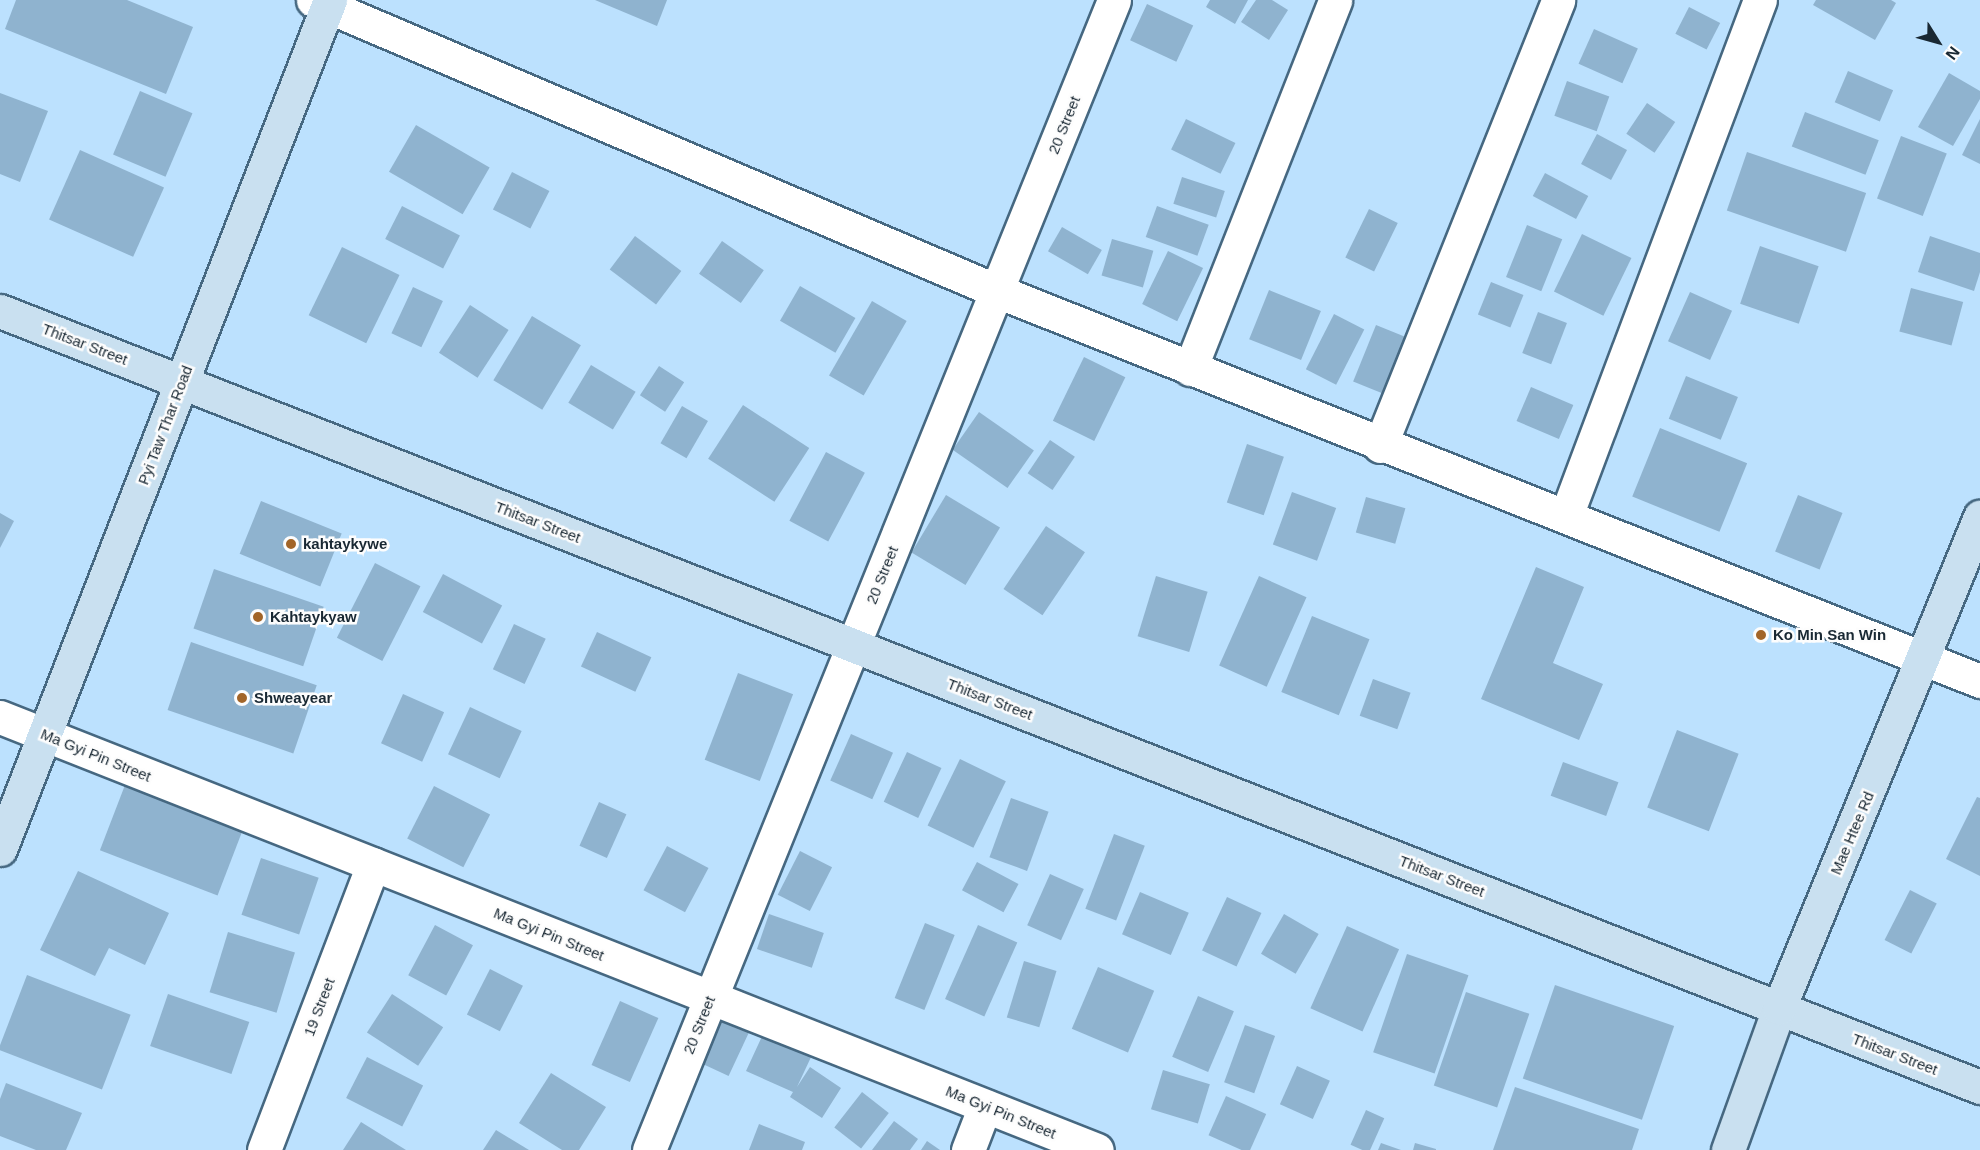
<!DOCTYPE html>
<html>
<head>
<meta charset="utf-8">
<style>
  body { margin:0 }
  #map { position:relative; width:1980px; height:1150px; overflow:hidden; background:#bce1fe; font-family:Arial,sans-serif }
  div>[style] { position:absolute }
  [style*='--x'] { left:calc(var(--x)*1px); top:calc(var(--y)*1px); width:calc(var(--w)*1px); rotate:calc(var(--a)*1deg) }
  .building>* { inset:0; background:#8fb3cf; transform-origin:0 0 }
  .roads { filter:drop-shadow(2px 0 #466881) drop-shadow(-2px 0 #466881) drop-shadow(0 2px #466881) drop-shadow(0 -2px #466881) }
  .street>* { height:33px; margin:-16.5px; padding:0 16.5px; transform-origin:16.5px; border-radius:16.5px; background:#fff }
  .secondary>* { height:33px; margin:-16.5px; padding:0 16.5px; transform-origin:16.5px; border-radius:16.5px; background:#c9e0f0 }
  .dots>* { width:16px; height:16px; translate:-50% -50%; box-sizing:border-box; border:3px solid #fdfdfd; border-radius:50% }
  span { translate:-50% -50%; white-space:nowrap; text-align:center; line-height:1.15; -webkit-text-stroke:5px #fdfdfd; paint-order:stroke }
  .street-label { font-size:15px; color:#192833 }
  .poi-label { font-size:15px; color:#192833; font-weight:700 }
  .left { translate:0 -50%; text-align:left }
  .north { position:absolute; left:1908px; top:12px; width:60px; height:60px; -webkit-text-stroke:4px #fdfdfd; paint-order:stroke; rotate:127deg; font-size:16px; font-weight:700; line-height:24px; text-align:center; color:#192833 }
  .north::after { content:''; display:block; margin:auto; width:21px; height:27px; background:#192833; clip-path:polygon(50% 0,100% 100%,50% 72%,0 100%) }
</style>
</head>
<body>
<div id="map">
  <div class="building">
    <div style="clip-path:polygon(16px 0,127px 0,193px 27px,166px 94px,5px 29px)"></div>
    <div style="clip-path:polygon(595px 0,667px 0,657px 26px)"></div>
    <div style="clip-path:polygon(1210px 0,1248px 0,1235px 24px,1206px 7px)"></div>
    <div style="clip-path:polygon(1256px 0,1272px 0,1288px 10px,1269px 40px,1241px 22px)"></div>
    <div style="clip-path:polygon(1816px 0,1891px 0,1896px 3px,1875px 40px,1813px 5px)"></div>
    <div style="left:1147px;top:4px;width:51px;height:40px;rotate:25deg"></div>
    <div style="left:1689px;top:7px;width:35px;height:30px;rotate:27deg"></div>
    <div style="left:1594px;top:29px;width:48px;height:38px;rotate:24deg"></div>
    <div style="left:1848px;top:71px;width:49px;height:34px;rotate:23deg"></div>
    <div style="clip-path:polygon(1949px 73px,1980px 91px,1980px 99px,1953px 146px,1918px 127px)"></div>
    <div style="left:1567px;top:81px;width:45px;height:37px;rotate:20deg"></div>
    <div style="left:140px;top:91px;width:57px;height:69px;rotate:23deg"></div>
    <div style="clip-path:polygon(0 93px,48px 111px,20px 182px,0 174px)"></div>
    <div style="left:1647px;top:103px;width:34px;height:37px;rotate:34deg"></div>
    <div style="left:1805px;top:112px;width:79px;height:37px;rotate:21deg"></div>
    <div style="left:1186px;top:119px;width:55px;height:34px;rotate:26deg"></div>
    <div style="clip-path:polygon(1980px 119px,1980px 164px,1962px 155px)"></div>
    <div style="left:416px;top:125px;width:85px;height:54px;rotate:30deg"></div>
    <div style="left:1597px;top:134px;width:34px;height:34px;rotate:28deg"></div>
    <div style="left:1901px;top:136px;width:49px;height:67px;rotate:21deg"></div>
    <div style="left:80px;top:150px;width:92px;height:76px;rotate:24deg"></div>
    <div style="left:1747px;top:152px;width:126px;height:62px;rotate:19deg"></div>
    <div style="left:512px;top:172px;width:42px;height:42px;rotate:27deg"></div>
    <div style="left:1545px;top:173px;width:49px;height:26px;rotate:28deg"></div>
    <div style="left:1182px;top:177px;width:45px;height:28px;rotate:18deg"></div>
    <div style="left:402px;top:206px;width:65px;height:37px;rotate:27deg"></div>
    <div style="left:1157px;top:206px;width:55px;height:33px;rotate:20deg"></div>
    <div style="left:1369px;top:209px;width:32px;height:54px;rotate:26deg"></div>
    <div style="left:1527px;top:225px;width:38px;height:56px;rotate:22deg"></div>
    <div style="left:1062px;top:227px;width:46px;height:28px;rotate:30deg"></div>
    <div style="left:1582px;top:234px;width:55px;height:64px;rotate:26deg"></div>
    <div style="left:635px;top:236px;width:58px;height:42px;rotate:37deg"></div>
    <div style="clip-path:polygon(1930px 236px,1980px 253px,1980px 272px,1974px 291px,1918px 272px)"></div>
    <div style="left:1112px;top:239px;width:43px;height:38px;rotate:16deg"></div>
    <div style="left:722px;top:241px;width:51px;height:40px;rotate:35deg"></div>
    <div style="left:1760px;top:246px;width:62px;height:61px;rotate:19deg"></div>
    <div style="left:342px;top:247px;width:64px;height:76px;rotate:26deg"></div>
    <div style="left:1168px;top:251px;width:39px;height:59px;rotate:26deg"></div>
    <div style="left:1491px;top:282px;width:35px;height:35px;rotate:22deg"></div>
    <div style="left:800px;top:286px;width:64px;height:40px;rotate:30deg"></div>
    <div style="left:413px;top:287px;width:33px;height:51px;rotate:25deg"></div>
    <div style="left:1911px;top:288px;width:54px;height:45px;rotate:15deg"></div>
    <div style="left:1269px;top:290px;width:56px;height:53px;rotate:22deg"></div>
    <div style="left:1690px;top:292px;width:46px;height:54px;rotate:24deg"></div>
    <div style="left:872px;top:301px;width:40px;height:86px;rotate:30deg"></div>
    <div style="left:470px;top:305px;width:46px;height:57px;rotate:33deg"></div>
    <div style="left:1538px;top:312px;width:31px;height:44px;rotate:21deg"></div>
    <div style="left:1334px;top:314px;width:34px;height:62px;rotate:27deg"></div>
    <div style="left:532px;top:316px;width:57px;height:75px;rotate:31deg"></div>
    <div style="left:1376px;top:325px;width:32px;height:61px;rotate:22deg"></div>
    <div style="left:1084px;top:357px;width:46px;height:71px;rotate:26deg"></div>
    <div style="left:591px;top:365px;width:52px;height:44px;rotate:31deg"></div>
    <div style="left:659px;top:366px;width:30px;height:35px;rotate:33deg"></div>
    <div style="left:1686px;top:376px;width:56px;height:46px;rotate:22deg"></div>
    <div style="left:1531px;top:387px;width:46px;height:37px;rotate:23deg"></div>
    <div style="left:743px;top:405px;width:79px;height:64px;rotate:33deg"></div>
    <div style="left:682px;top:406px;width:30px;height:43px;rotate:30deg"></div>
    <div style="left:979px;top:412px;width:67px;height:46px;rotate:35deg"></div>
    <div style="left:1660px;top:428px;width:94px;height:74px;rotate:22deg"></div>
    <div style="left:1050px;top:440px;width:30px;height:40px;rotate:34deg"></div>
    <div style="left:1247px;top:444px;width:39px;height:62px;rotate:19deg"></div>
    <div style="left:826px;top:452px;width:44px;height:78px;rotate:28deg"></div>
    <div style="left:1292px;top:492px;width:47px;height:56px;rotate:20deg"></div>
    <div style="left:946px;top:495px;width:63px;height:67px;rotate:31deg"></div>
    <div style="left:1798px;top:495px;width:48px;height:61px;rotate:22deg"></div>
    <div style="left:1366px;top:497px;width:41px;height:37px;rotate:16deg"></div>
    <div style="left:261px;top:501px;width:87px;height:57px;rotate:22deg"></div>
    <div style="clip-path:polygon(0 513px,14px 521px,0 548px)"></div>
    <div style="left:1046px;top:526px;width:47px;height:76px;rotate:34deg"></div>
    <div style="left:375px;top:563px;width:51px;height:84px;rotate:27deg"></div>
    <div style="clip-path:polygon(1536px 567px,1584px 587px,1553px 663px,1603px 684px,1579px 740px,1481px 699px)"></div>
    <div style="left:214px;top:569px;width:116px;height:63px;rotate:19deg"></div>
    <div style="left:443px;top:574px;width:67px;height:43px;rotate:28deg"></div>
    <div style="left:1156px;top:576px;width:54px;height:63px;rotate:17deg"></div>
    <div style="left:1259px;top:576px;width:52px;height:98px;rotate:24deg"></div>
    <div style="left:1312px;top:616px;width:62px;height:82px;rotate:22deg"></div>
    <div style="left:514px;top:624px;width:35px;height:50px;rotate:25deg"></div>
    <div style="left:597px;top:632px;width:60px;height:38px;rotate:25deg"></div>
    <div style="left:191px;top:642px;width:133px;height:72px;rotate:19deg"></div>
    <div style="left:738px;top:673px;width:59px;height:93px;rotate:21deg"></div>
    <div style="left:1373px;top:679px;width:40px;height:39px;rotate:20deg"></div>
    <div style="left:403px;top:694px;width:45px;height:54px;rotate:24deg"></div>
    <div style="left:470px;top:707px;width:57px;height:52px;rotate:25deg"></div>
    <div style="left:1677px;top:730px;width:66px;height:83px;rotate:21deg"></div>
    <div style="left:851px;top:734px;width:46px;height:51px;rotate:24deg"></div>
    <div style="left:907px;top:752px;width:38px;height:55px;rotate:25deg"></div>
    <div style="left:960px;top:759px;width:51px;height:74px;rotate:26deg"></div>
    <div style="left:1563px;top:762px;width:59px;height:36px;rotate:20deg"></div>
    <div style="left:125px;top:785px;width:126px;height:70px;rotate:21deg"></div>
    <div style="left:434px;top:786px;width:63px;height:59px;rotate:27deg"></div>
    <div style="clip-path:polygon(1977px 797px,1980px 798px,1980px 876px,1946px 859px)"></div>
    <div style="left:1011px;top:798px;width:40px;height:63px;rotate:20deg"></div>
    <div style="left:599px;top:802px;width:30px;height:48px;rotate:24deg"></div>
    <div style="left:1114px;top:834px;width:33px;height:80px;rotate:21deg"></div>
    <div style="left:667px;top:846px;width:47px;height:50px;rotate:28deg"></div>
    <div style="left:800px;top:851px;width:36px;height:49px;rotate:27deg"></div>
    <div style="left:261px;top:858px;width:61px;height:60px;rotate:19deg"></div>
    <div style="left:977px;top:862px;width:47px;height:32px;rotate:28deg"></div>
    <div style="clip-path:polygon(78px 871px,169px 913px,145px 965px,109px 948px,95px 976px,40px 950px)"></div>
    <div style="left:1050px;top:874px;width:37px;height:56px;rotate:24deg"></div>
    <div style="left:1910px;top:890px;width:30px;height:56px;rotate:27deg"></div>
    <div style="left:1140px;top:892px;width:53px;height:46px;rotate:23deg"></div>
    <div style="left:1227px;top:897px;width:38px;height:59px;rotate:25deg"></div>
    <div style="left:769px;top:914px;width:58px;height:37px;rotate:19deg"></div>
    <div style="left:1284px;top:914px;width:40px;height:46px;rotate:30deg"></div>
    <div style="left:925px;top:923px;width:32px;height:81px;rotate:22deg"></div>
    <div style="left:435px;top:925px;width:43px;height:57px;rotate:28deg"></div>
    <div style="left:978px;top:925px;width:43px;height:81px;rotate:24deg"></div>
    <div style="left:1347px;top:926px;width:57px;height:90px;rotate:24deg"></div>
    <div style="left:228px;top:932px;width:70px;height:63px;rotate:17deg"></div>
    <div style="left:1407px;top:954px;width:65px;height:104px;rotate:19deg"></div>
    <div style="left:1024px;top:961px;width:34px;height:59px;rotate:17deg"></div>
    <div style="left:1098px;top:967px;width:61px;height:67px;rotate:23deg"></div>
    <div style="left:490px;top:969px;width:37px;height:51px;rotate:27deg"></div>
    <div style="left:27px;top:975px;width:111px;height:80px;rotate:21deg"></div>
    <div style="left:1555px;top:985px;width:126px;height:99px;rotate:19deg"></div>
    <div style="left:1466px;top:992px;width:67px;height:99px;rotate:19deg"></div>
    <div style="left:168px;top:994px;width:86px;height:55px;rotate:19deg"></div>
    <div style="left:392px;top:994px;width:61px;height:46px;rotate:33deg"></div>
    <div style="left:1198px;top:996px;width:39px;height:66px;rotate:23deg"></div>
    <div style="left:620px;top:1001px;width:42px;height:70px;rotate:24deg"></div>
    <div style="left:718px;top:1016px;width:35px;height:50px;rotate:25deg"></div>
    <div style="left:1245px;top:1025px;width:32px;height:61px;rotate:20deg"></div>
    <div style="clip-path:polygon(764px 1032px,812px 1055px,797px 1087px,810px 1067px,841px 1088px,822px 1118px,790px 1097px,793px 1092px,746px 1071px)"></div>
    <div style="left:367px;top:1057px;width:63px;height:46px;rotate:27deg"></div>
    <div style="left:1297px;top:1066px;width:36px;height:42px;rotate:24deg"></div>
    <div style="left:1163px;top:1070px;width:49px;height:41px;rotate:17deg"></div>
    <div style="clip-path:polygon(551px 1073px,606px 1107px,579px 1150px,562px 1150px,519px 1123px)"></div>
    <div style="clip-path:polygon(6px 1083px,82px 1113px,66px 1150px,36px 1150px,0 1136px,0 1099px)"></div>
    <div style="clip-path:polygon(1515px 1087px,1639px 1129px,1632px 1150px,1493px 1150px)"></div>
    <div style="left:862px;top:1092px;width:34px;height:45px;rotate:38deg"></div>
    <div style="left:1226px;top:1096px;width:44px;height:43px;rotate:24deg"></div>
    <div style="left:1366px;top:1110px;width:20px;height:38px;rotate:24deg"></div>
    <div style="clip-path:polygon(894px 1121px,918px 1139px,910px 1150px,872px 1150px)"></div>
    <div style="clip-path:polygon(361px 1122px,406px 1150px,343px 1150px)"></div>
    <div style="clip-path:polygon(759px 1124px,805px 1142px,802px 1150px,749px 1150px)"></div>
    <div style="clip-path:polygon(496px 1130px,529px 1150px,483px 1150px)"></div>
    <div style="clip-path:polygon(927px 1141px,940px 1150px,921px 1150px)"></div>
    <div style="clip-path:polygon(1381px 1143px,1401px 1150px,1378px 1150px)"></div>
    <div style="clip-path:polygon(1415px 1143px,1436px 1149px,1436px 1150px,1413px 1150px)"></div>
  </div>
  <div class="roads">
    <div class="street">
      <div style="--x:313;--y:0;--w:743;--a:23.05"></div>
      <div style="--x:997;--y:291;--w:1058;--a:21.64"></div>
      <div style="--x:1190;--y:369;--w:396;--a:-68.5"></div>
      <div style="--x:1380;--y:446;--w:480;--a:-68.2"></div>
      <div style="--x:1566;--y:516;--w:551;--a:-69.4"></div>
      <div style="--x:0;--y:717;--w:1179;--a:21.54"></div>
      <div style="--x:264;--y:1150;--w:306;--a:-69.1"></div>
      <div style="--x:649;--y:1150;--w:1240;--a:-67.98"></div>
      <div style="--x:968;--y:1150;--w:47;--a:-68.9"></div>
    </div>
    <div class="secondary">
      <div style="--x:0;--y:311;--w:2127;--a:21.4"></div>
      <div style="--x:0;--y:849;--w:911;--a:-68.76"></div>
      <div style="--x:1728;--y:1150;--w:151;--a:-70.2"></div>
      <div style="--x:1779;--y:1008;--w:531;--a:-67.74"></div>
    </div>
  </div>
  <div class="dots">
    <div style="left:291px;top:544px;background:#a26529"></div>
    <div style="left:258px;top:617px;background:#a26529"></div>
    <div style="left:1761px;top:635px;background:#a26529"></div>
    <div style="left:242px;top:698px;background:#a26529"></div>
  </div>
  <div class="street-label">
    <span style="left:1064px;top:125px;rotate:-68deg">20 Street</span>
    <span style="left:85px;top:344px;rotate:21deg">Thitsar Street</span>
    <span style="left:165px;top:425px;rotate:-69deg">Pyi Taw Thar Road</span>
    <span style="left:538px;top:522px;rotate:21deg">Thitsar Street</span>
    <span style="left:882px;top:575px;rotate:-68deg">20 Street</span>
    <span style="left:990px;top:699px;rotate:21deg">Thitsar Street</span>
    <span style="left:96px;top:755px;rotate:22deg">Ma Gyi Pin Street</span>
    <span style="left:1852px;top:833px;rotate:-67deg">Mae Htee Rd</span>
    <span style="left:1442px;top:876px;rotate:21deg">Thitsar Street</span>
    <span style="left:549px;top:934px;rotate:22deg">Ma Gyi Pin Street</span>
    <span style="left:319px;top:1007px;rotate:-69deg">19 Street</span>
    <span style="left:699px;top:1025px;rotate:-68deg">20 Street</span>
    <span style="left:1895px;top:1054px;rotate:21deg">Thitsar Street</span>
    <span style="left:1001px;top:1112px;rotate:22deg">Ma Gyi Pin Street</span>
  </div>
  <div class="poi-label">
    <span class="left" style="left:303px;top:544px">kahtaykywe</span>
    <span class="left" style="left:270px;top:617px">Kahtaykyaw</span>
    <span class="left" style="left:1773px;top:635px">Ko Min San Win</span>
    <span class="left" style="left:254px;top:698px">Shweayear</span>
  </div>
  <div class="north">N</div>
</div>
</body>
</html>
